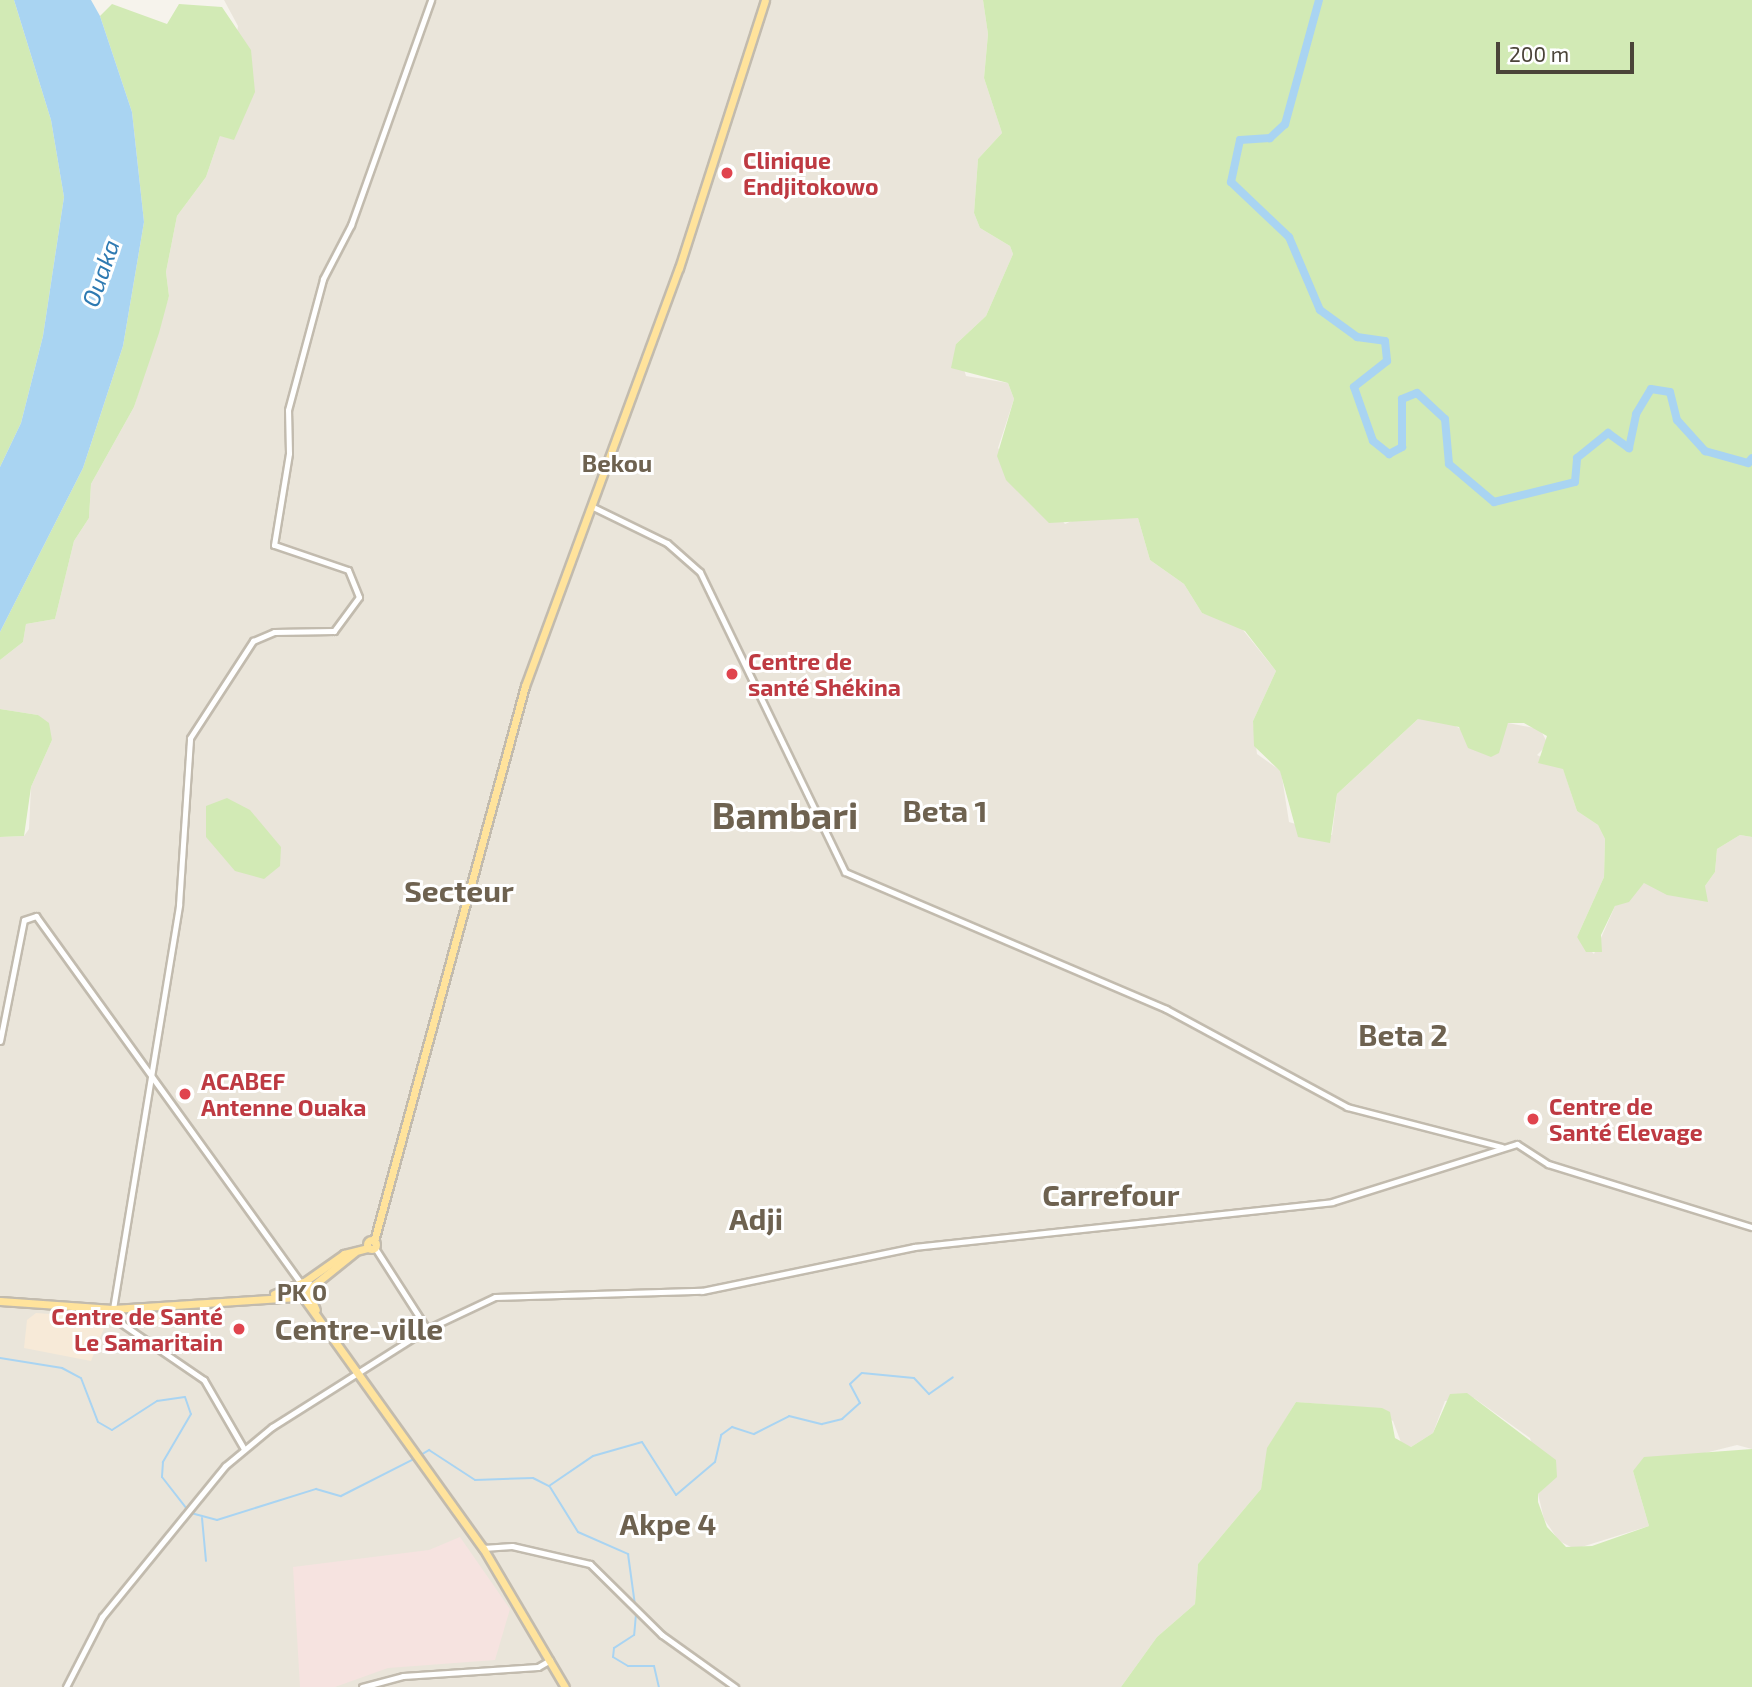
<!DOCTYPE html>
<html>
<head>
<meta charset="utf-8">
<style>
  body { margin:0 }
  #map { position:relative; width:1752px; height:1687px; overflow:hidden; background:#f6f3ec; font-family:"Exo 2",sans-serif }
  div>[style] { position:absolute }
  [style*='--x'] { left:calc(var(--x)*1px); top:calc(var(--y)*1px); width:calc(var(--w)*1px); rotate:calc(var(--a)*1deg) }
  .residential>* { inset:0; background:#eae5da }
  .commercial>* { inset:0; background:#f7ead8 }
  .medical>* { inset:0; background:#f6e3e0 }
  .green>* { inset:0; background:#d2eab5 }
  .water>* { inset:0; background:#a9d4f2 }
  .stream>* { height:2px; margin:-1px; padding:0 1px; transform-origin:1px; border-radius:1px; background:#a9d4f2 }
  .river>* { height:8px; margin:-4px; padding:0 4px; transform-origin:4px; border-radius:4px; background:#a9d4f2 }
  .roads { filter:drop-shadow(2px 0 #c2bbae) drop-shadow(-2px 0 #c2bbae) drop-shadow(0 2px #c2bbae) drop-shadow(0 -2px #c2bbae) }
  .tertiary>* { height:5px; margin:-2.5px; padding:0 2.5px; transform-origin:2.5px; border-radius:2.5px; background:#fff }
  .primary>* { height:7px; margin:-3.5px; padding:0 3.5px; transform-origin:3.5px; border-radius:3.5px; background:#ffe39c }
  .primary>.ring { margin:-3.5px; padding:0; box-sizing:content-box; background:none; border:7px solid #ffe39c; border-radius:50% }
  .dots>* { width:19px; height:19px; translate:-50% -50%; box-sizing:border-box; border:4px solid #fff; border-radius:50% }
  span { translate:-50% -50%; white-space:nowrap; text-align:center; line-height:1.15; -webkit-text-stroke:6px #fff; paint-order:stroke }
  .health-label { font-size:23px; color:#be3a42; font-weight:700 }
  .left { translate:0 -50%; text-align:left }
  .right { translate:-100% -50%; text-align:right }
  .water-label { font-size:24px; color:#2e7ab2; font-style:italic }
  .neighbourhood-label { font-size:24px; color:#6e6250; font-weight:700 }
  .district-label { font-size:30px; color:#6e6250; font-weight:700 }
  .town-label { font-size:37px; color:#6e6250; font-weight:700 }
  .scale { position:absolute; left:1496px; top:42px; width:138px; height:32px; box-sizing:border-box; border:4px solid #4b4439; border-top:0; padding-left:9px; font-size:21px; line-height:24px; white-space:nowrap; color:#4b4439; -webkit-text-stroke:5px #fff; paint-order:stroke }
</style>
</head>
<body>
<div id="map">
  <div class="residential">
    <div style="clip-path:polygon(224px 0,983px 0,988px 34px,984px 78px,1002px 133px,978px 159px,974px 213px,980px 228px,1010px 246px,1013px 254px,986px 316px,956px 344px,966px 376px,1008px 383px,1014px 399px,998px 448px,1065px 524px,1081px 517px,1138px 518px,1150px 560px,1184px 584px,1202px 613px,1239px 625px,1276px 671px,1253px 721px,1257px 754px,1281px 771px,1289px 822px,1332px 835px,1337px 794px,1418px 719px,1443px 719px,1466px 732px,1499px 737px,1508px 723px,1540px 729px,1548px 744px,1537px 755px,1563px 768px,1577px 811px,1598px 825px,1605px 839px,1604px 877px,1577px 937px,1594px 954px,1615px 906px,1644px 883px,1705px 886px,1715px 872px,1717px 849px,1740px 835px,1752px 837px,1752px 1449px,1737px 1445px,1633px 1471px,1649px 1526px,1575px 1549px,1559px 1541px,1544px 1519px,1538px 1494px,1544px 1488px,1530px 1438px,1474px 1398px,1445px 1401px,1433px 1433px,1411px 1447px,1402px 1445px,1393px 1421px,1372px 1408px,1296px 1402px,1268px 1448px,1261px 1489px,1198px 1564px,1195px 1604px,1157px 1637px,1121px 1687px,0 1687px,0 837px,24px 836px,29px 829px,31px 787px,52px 740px,38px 715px,0 709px,0 660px,23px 642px,26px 624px,55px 619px,74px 541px,89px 518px,91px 484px,134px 407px,169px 296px,166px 272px,177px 216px,206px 177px,220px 136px,238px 26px)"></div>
  </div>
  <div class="commercial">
    <div style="clip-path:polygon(193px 1311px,194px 1319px,176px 1327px,128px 1322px,128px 1315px)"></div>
    <div style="clip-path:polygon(36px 1313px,108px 1318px,91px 1361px,24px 1348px,27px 1320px)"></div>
  </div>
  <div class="medical">
    <div style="clip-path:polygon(460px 1537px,510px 1609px,495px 1660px,388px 1668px,335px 1687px,300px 1687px,293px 1567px,429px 1550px)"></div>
  </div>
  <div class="green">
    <div style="clip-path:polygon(0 0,14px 0,51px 120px,64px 197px,43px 336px,21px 423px,0 467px)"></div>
    <div style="clip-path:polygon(983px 0,1752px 0,1752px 837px,1740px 835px,1717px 849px,1715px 872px,1705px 886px,1708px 902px,1667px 895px,1644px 883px,1629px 902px,1615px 906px,1601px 935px,1602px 952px,1586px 952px,1577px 937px,1604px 877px,1605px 839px,1598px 825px,1577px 811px,1563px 769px,1538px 763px,1547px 736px,1524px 723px,1508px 723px,1499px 753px,1491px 757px,1468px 748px,1459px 727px,1418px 719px,1337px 794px,1330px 843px,1298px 837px,1280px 771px,1254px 746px,1253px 721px,1276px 671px,1245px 631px,1202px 613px,1184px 584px,1150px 560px,1138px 518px,1049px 523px,1006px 480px,997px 456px,1014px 399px,1008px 383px,951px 368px,956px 344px,986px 316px,1013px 254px,1010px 246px,980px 228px,974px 213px,978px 159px,1002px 133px,984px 78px,988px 34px)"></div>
    <div style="clip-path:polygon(112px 4px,167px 24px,179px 4px,222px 7px,251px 50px,255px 92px,234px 140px,220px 136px,206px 177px,177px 216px,166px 272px,169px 296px,159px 333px,134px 407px,91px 484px,89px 518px,74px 541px,55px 619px,26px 624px,23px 642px,0 660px,0 632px,83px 468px,123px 346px,144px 222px,132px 112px,100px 16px)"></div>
    <div style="clip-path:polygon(0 709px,38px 715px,49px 723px,52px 740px,31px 787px,24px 836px,0 837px)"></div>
    <div style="clip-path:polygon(227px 798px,250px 810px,281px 847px,280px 866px,264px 879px,235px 871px,206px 837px,206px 806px)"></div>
    <div style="clip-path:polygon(1467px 1393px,1556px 1460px,1557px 1477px,1538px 1494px,1538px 1502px,1547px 1527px,1566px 1547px,1592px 1546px,1649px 1526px,1633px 1471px,1644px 1457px,1752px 1449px,1752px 1687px,1121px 1687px,1157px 1637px,1195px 1604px,1198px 1564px,1261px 1489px,1267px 1448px,1296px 1402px,1382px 1408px,1390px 1412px,1395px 1438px,1411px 1447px,1433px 1433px,1450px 1394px)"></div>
  </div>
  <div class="water">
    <div style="clip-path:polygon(14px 0,91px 0,100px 16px,132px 112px,144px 222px,123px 346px,83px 468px,0 632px,0 467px,21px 423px,43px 336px,64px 197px,51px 120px)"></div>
  </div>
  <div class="stream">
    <div style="--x:0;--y:1358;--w:63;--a:9.2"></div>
    <div style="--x:62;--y:1368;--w:21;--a:28"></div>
    <div style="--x:81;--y:1378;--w:47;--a:68.9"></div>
    <div style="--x:98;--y:1422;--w:16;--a:30"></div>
    <div style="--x:112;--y:1430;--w:54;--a:-32.8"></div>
    <div style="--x:157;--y:1401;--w:28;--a:-8"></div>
    <div style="--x:185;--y:1397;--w:18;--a:71"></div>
    <div style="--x:191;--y:1414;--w:56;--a:120.3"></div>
    <div style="--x:163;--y:1462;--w:15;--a:94"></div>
    <div style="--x:162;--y:1477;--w:41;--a:52"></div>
    <div style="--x:419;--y:1456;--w:12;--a:-31"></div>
    <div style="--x:429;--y:1450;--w:55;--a:33.1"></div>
    <div style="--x:475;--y:1480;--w:58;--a:-2"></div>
    <div style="--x:533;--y:1478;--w:18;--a:27"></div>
    <div style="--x:549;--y:1486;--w:53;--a:-34.3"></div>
    <div style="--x:593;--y:1456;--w:51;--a:-15.9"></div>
    <div style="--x:642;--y:1442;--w:63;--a:57.3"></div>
    <div style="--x:676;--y:1495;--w:51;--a:-40.2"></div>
    <div style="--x:715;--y:1462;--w:28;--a:-77"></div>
    <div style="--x:721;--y:1435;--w:14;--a:-36"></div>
    <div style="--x:732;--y:1427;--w:23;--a:18"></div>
    <div style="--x:754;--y:1434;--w:39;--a:-27"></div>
    <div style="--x:789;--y:1416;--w:34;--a:14"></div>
    <div style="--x:822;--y:1424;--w:21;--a:-14"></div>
    <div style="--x:842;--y:1419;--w:24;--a:-42"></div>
    <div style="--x:860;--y:1403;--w:21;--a:-118"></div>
    <div style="--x:850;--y:1384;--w:16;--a:-43"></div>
    <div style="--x:862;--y:1373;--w:52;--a:5.5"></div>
    <div style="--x:914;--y:1378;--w:22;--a:47"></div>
    <div style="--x:929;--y:1394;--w:29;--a:-35"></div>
    <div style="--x:550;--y:1487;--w:53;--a:58.1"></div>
    <div style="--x:578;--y:1532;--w:55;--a:23.7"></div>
    <div style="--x:628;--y:1554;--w:51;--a:82.2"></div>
    <div style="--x:191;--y:1513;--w:27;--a:15"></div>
    <div style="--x:217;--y:1520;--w:104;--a:-17.4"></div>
    <div style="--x:316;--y:1489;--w:26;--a:16"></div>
    <div style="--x:341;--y:1496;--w:82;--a:-26.9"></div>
    <div style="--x:202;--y:1518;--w:43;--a:84.7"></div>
    <div style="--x:636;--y:1614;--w:21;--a:95"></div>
    <div style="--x:634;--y:1635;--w:24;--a:147"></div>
    <div style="--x:614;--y:1648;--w:9;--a:96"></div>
    <div style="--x:613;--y:1657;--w:17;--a:31"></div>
    <div style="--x:628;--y:1666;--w:26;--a:0"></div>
    <div style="--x:654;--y:1666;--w:22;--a:77"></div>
  </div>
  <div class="river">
    <div style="--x:1319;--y:0;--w:129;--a:105.3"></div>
    <div style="--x:1285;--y:124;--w:21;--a:137"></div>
    <div style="--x:1270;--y:138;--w:30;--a:176"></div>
    <div style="--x:1240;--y:140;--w:43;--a:102.1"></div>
    <div style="--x:1231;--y:182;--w:80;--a:43.5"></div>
    <div style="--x:1289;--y:237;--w:79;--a:67"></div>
    <div style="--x:1320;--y:310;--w:46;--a:36.1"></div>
    <div style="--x:1357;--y:337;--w:28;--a:8"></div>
    <div style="--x:1385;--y:341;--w:20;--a:84"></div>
    <div style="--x:1387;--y:361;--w:42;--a:141.8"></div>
    <div style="--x:1354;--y:387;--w:57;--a:70.6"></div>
    <div style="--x:1373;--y:441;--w:21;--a:39"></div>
    <div style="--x:1389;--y:454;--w:15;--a:-28"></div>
    <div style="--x:1402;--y:447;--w:48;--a:-90"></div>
    <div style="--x:1402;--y:399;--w:16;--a:-22"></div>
    <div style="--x:1417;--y:393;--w:38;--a:43"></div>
    <div style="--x:1445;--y:419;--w:45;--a:84.9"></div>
    <div style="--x:1449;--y:464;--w:59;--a:40.2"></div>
    <div style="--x:1494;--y:502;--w:83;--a:-13.9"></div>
    <div style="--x:1575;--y:482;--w:24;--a:-85"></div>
    <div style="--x:1577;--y:458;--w:40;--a:-39"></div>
    <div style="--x:1608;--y:433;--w:26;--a:36"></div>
    <div style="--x:1629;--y:448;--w:35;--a:-78"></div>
    <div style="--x:1636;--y:414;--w:29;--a:-59"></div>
    <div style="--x:1651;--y:389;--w:19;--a:9"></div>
    <div style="--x:1670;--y:392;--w:29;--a:76"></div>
    <div style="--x:1677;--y:420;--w:42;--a:47.9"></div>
    <div style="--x:1705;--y:451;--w:45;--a:15.6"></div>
    <div style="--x:1748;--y:463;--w:6;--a:-51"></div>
  </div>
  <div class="roads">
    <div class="tertiary">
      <div style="--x:591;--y:506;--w:85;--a:26"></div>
      <div style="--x:667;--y:543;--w:44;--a:41.3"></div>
      <div style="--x:700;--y:572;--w:333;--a:64.2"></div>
      <div style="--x:845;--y:872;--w:349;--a:23.1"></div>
      <div style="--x:1166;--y:1009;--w:206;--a:28.4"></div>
      <div style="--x:1347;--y:1107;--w:160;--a:14.5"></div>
      <div style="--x:0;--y:1041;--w:123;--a:-78.8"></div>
      <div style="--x:24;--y:920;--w:13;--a:-18"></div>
      <div style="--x:36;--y:916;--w:451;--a:54.2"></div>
      <div style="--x:375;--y:1248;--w:96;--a:57.3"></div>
      <div style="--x:244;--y:1449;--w:80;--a:-120.1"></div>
      <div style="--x:204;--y:1380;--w:108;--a:-145.6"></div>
      <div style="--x:115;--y:1319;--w:10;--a:-101"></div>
      <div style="--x:113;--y:1309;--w:409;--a:-80.7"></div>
      <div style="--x:179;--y:905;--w:167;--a:-86.2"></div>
      <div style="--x:190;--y:738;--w:116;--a:-57"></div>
      <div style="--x:253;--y:641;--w:23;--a:-23"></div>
      <div style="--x:274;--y:632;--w:60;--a:-1"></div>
      <div style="--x:334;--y:631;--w:42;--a:-53.7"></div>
      <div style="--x:359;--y:597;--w:29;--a:-112"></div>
      <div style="--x:348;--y:570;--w:78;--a:-161.3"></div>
      <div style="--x:274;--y:545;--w:93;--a:-80.7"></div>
      <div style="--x:289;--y:453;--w:43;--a:-91.3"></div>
      <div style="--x:288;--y:410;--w:136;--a:-75"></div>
      <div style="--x:323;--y:279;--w:61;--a:-62.6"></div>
      <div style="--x:351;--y:225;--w:239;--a:-70.4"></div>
      <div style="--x:483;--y:1548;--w:29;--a:-4"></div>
      <div style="--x:512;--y:1546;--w:80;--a:13"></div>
      <div style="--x:590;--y:1564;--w:101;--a:44.6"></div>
      <div style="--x:662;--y:1635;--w:90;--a:35.5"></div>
      <div style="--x:66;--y:1687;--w:79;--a:-62.8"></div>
      <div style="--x:102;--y:1617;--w:195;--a:-50.8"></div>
      <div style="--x:225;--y:1466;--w:61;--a:-39.7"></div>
      <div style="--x:272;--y:1427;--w:183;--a:-32.3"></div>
      <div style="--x:427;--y:1329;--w:75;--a:-25.2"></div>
      <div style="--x:495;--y:1297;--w:207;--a:-1.7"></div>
      <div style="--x:702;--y:1291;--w:217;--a:-11.7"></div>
      <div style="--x:914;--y:1247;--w:420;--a:-6.1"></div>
      <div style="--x:1332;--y:1202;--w:194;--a:-17.4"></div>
      <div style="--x:1517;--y:1144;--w:37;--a:33"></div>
      <div style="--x:1548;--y:1164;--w:214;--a:17.2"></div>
      <div style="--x:362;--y:1687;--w:42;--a:-15"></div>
      <div style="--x:403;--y:1676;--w:135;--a:-3.8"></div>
      <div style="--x:538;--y:1667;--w:14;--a:-30"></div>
    </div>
    <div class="primary">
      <div class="ring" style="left:367.5px;top:1240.5px;width:2px;height:2px"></div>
      <div style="--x:374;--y:1241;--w:575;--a:-74.78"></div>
      <div style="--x:525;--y:686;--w:445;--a:-69.8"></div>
      <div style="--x:679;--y:268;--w:281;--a:-72.2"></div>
      <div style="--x:304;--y:1282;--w:49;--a:-35"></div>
      <div style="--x:344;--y:1254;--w:25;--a:-14"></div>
      <div style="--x:309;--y:1289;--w:59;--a:-38.8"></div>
      <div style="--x:274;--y:1294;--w:32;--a:-22"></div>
      <div style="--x:304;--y:1282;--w:30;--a:67"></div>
      <div style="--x:303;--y:1297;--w:309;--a:54.4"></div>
      <div style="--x:483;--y:1548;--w:161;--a:59.5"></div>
      <div style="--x:0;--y:1301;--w:113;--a:4"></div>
      <div style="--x:113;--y:1309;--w:188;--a:-3.7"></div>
      <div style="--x:301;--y:1297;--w:9;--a:-32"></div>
    </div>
  </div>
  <div class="dots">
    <div style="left:727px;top:173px;background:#e0444e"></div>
    <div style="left:732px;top:674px;background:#e0444e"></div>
    <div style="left:185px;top:1094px;background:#e0444e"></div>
    <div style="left:1533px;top:1119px;background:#e0444e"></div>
    <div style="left:239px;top:1329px;background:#e0444e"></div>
  </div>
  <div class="health-label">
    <span class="left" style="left:743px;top:173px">Clinique<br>Endjitokowo</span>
    <span class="left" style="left:748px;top:674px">Centre de<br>santé Shékina</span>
    <span class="left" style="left:201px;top:1094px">ACABEF<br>Antenne Ouaka</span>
    <span class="left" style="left:1549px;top:1119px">Centre de<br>Santé Elevage</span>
    <span class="right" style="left:223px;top:1329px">Centre de Santé<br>Le Samaritain</span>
  </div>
  <div class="water-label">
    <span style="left:100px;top:273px;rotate:-71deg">Ouaka</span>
  </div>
  <div class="neighbourhood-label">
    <span style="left:617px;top:463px">Bekou</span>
    <span style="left:302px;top:1292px">PK 0</span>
  </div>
  <div class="district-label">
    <span style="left:945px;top:810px">Beta 1</span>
    <span style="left:459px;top:890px">Secteur</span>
    <span style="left:1403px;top:1034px">Beta 2</span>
    <span style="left:1111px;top:1194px">Carrefour</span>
    <span style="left:756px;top:1218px">Adji</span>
    <span style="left:359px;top:1328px">Centre-ville</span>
    <span style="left:668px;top:1523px">Akpe 4</span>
  </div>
  <div class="town-label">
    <span style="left:785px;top:814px">Bambari</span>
  </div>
  <div class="scale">200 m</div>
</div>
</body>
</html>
